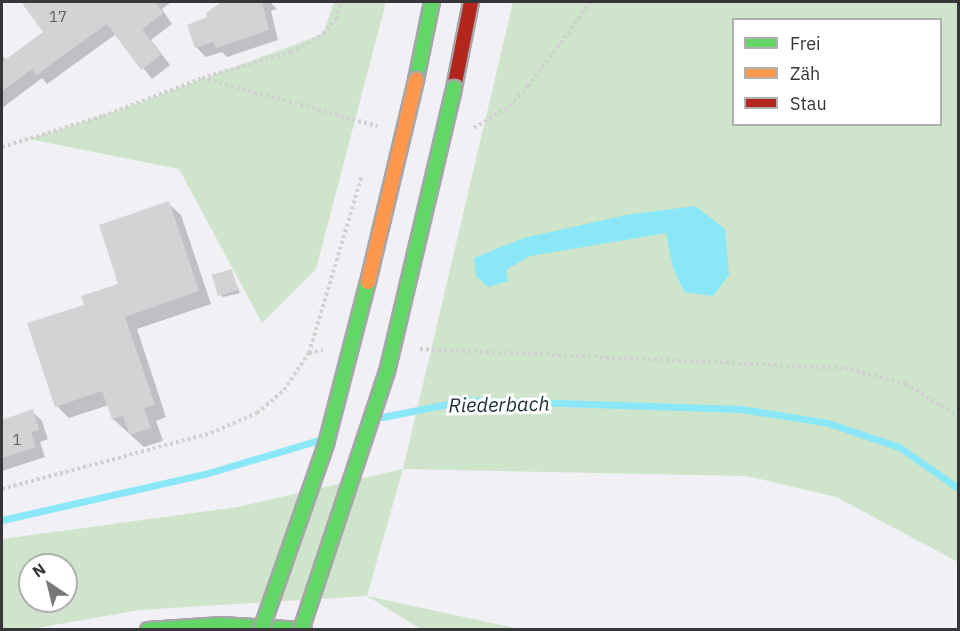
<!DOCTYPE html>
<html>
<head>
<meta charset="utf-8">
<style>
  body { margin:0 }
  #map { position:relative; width:960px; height:631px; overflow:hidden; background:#f1f1f5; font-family:"IBM Plex Sans",sans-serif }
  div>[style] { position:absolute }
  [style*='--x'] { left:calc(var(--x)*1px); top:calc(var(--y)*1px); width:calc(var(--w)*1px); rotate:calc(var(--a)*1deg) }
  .green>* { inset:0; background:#cee5cb }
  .water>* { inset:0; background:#89e7f7 }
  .shadow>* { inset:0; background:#0003 }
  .stream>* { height:7px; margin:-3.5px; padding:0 3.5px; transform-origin:3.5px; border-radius:3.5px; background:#89e7f7 }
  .building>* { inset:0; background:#d4d2d4; transform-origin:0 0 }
  .path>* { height:4px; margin-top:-2px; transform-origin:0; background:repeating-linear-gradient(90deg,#d1d1d1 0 3px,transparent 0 6px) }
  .roads { filter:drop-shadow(2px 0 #a5a5a9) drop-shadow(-2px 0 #a5a5a9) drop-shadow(0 2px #a5a5a9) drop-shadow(0 -2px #a5a5a9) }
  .fast>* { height:14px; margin:-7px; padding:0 7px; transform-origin:7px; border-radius:7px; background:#63d668 }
  .jam>* { height:14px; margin:-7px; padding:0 7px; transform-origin:7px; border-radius:7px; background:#b3261e }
  .bridges { filter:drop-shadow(2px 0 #a5a5a9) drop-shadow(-2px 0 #a5a5a9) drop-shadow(0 2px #a5a5a9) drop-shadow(0 -2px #a5a5a9) }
  .fast-bridge>* { height:14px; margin:-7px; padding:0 7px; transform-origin:7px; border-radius:7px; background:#63d668 }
  .slow-bridge>* { height:14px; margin:-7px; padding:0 7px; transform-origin:7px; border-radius:7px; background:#ff974d }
  span { translate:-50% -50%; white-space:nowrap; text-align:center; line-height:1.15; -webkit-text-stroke:6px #fff; paint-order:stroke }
  .number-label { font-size:15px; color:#5e5e60 }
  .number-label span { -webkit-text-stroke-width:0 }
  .water-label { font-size:20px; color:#182f33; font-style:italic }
  .frame { position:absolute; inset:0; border:3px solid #37373a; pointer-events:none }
  .legend { position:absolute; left:732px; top:18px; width:210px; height:108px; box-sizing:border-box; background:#fff; border:2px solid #afafb0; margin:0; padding:8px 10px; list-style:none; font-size:18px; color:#37373a }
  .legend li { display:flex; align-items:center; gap:12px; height:30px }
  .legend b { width:30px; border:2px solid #afafb0 }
  .north { position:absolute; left:18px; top:553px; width:60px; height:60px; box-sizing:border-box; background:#fff; border:2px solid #afafb0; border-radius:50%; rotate:325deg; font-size:16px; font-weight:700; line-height:24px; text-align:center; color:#37373a }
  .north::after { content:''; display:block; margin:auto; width:21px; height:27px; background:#78787b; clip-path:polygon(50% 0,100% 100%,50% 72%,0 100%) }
</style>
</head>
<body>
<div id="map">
  <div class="green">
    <div style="clip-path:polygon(334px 2px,386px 2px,316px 269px,262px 323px,179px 169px,29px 139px,103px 116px,323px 34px)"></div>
    <div style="clip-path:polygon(evenodd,513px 2px,958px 2px,958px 562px,836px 497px,747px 476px,403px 469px,367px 596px,519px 629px,421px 629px,367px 596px,140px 610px,31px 629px,2px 630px,2px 539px,238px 507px,403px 469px,513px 2px,734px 20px,940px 20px,940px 124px,734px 124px,734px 20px,513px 2px,30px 565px,66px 565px,66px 601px,30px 601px,30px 565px)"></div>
  </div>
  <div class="water">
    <div style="clip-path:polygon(695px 206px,725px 229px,729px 275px,713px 296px,684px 292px,673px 268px,666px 233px,530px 256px,506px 270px,508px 281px,488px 287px,476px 276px,474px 258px,524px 238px,626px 215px)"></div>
  </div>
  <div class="shadow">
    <div style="clip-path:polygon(23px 2px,171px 2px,162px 9px,172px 24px,151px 40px,170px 65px,152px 79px,116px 34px,47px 84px,42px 78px,2px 108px,2px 55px,6px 61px,45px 33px)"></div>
    <div style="clip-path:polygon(223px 2px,270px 2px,277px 9px,271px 11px,278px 40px,227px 57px,222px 52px,206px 57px,197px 48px,189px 26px,209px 18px,207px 13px)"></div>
    <div style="clip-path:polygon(168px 203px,181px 215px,211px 304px,137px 329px,166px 417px,156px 421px,163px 441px,144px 447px,113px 419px,109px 405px,69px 418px,57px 406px,86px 306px,120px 285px)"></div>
    <div style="clip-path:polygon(231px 271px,240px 293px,223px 297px,220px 294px)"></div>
    <div style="clip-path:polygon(32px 411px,42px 421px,48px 439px,40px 442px,45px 457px,2px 471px,2px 421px)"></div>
  </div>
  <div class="stream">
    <div style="--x:383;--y:417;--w:86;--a:-11.4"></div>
    <div style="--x:467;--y:400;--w:274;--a:1.9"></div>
    <div style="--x:741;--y:409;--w:88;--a:9.1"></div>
    <div style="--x:828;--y:423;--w:75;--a:18.7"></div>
    <div style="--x:899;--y:447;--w:72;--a:34.8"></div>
    <div style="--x:2;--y:520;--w:208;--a:-12.8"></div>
    <div style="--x:205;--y:474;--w:116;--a:-16.6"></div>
  </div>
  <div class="building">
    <div style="clip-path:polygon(21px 2px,155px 2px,164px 13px,142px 29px,161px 55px,141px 70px,107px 24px,36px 75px,32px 69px,2px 91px,2px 62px,43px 32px)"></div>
    <div style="clip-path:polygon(221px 2px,262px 2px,269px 30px,216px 48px,213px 42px,195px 48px,187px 25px,207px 17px,206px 13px)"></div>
    <div style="clip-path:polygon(169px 201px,199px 291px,125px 317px,155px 405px,144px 408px,151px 428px,130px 435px,123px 416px,112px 419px,102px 391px,55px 407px,27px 323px,84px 305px,81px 296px,118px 284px,99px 225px)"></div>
    <div style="left:232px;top:269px;width:22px;height:21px;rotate:74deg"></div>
    <div style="clip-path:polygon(33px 409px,39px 430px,31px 432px,36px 447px,2px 458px,2px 420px)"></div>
  </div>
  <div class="path">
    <div style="--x:202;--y:78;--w:182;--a:15.3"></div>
    <div style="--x:474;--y:128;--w:42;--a:-31.4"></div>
    <div style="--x:510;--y:106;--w:27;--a:-48"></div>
    <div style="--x:528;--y:86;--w:105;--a:-53.1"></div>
    <div style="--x:2;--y:147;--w:106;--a:-17.1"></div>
    <div style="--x:103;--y:116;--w:106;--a:-21"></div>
    <div style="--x:202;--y:78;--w:93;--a:-16.3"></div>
    <div style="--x:291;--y:52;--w:37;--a:-29"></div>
    <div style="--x:323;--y:34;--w:20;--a:-49"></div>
    <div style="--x:336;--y:19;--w:18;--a:-71"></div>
    <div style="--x:420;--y:349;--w:425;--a:2.6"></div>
    <div style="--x:845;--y:368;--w:63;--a:14.7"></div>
    <div style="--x:906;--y:384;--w:61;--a:31.6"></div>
    <div style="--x:309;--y:353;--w:14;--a:-12"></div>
    <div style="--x:2;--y:489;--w:216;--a:-15"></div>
    <div style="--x:211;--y:433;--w:50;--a:-23.5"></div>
    <div style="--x:257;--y:413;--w:35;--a:-40"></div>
    <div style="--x:284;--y:390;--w:45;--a:-56"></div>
    <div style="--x:309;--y:353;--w:186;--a:-73.4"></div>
  </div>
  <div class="roads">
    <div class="fast">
      <div style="--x:416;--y:80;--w:80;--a:-78.4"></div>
      <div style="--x:148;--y:630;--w:73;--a:-3.9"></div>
      <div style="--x:221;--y:625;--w:83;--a:3.4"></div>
    </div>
    <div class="jam">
      <div style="--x:454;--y:88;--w:88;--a:-78.8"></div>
    </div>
  </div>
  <div class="bridges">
    <div class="fast-bridge">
      <div style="--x:261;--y:630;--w:197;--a:-70.7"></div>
      <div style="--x:326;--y:444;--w:167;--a:-75.5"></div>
      <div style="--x:301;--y:630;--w:272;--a:-71.6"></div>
      <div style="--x:387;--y:372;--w:292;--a:-76.7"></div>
    </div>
    <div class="slow-bridge">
      <div style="--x:368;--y:282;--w:208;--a:-76.6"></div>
    </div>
  </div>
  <div class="number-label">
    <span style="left:58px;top:17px">17</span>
    <span style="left:17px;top:440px">1</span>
  </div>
  <div class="water-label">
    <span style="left:499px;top:404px;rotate:-1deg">Riederbach</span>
  </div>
  <div class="frame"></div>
  <ul class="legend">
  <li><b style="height:8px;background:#63d668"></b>Frei</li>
  <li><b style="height:8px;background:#ff974d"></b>Zäh</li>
  <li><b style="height:8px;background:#b3261e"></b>Stau</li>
  </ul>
  <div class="north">N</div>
</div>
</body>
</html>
